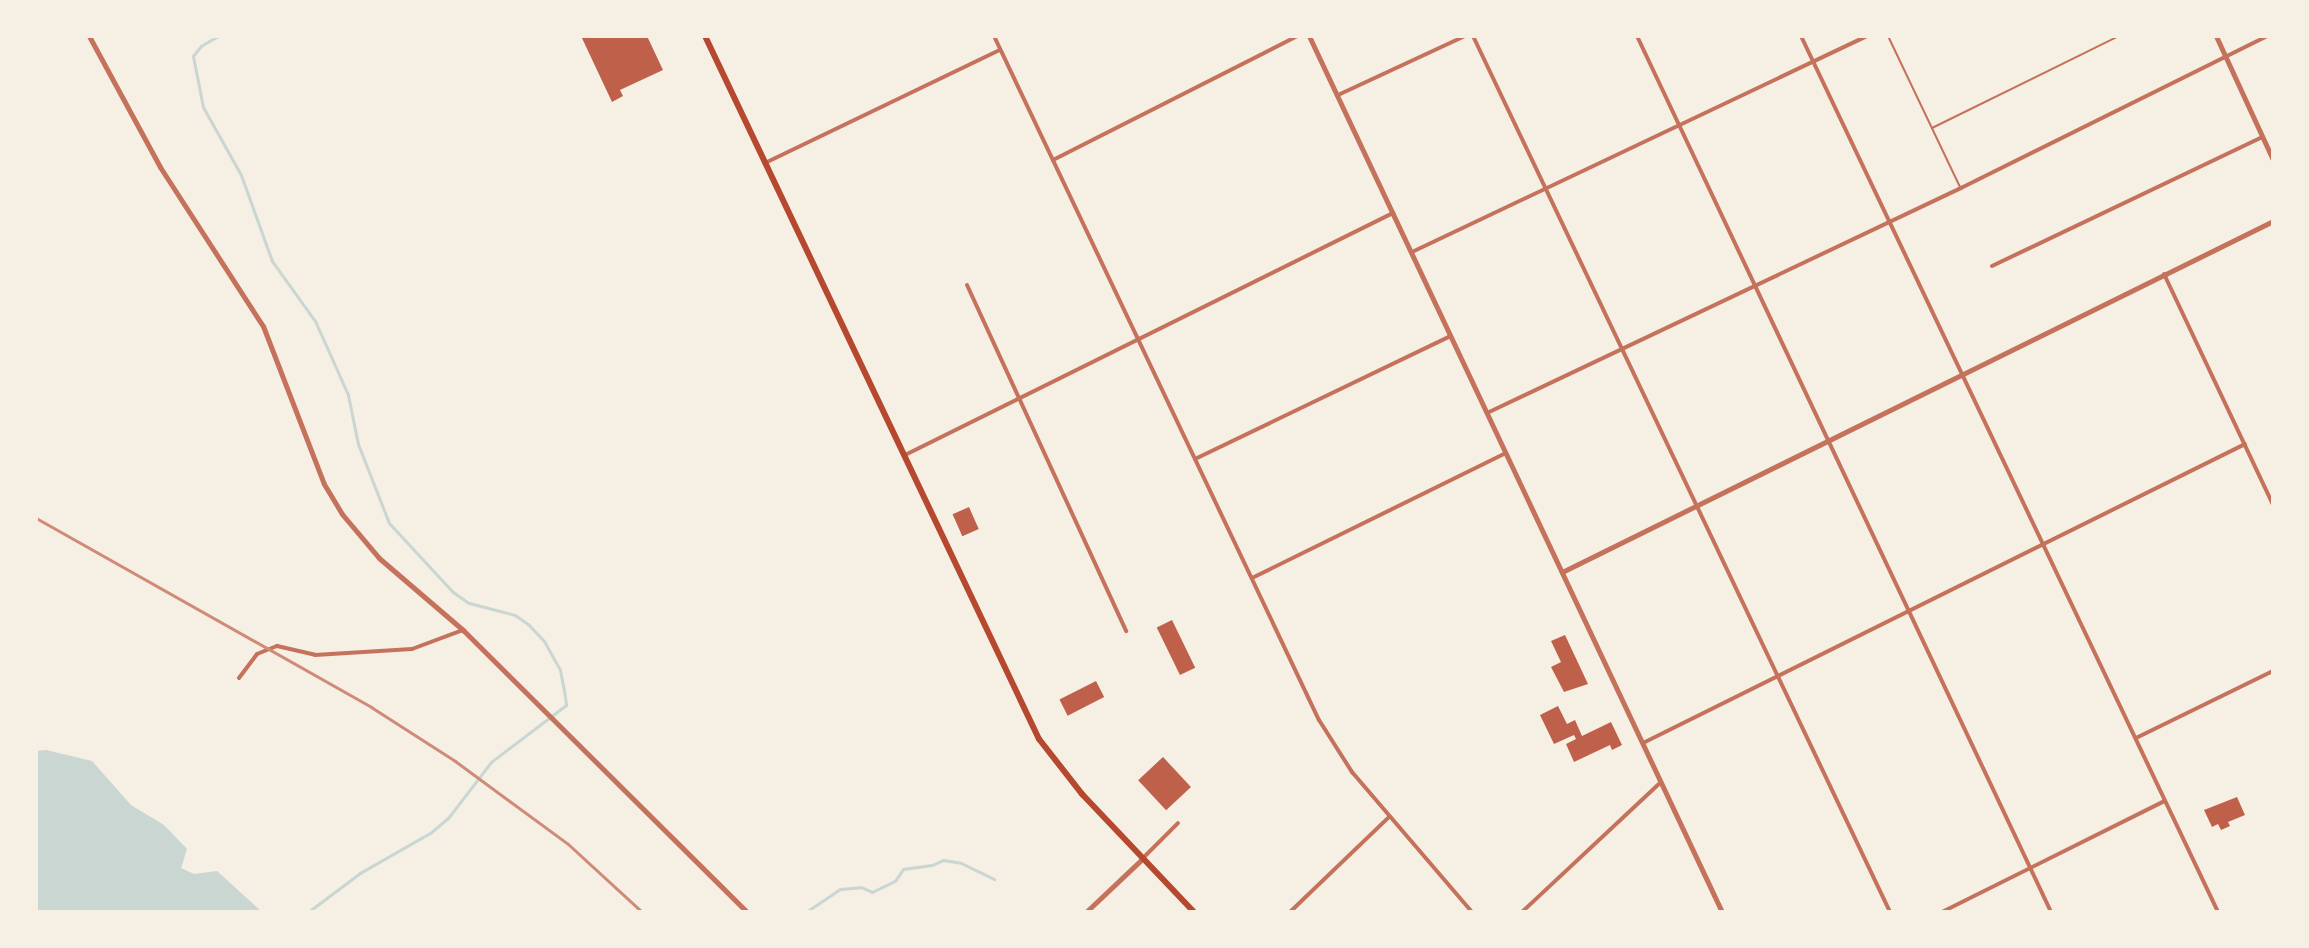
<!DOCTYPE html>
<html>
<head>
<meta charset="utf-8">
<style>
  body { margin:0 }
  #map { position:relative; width:2309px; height:948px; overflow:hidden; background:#f6efe4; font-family:"Golos Text",sans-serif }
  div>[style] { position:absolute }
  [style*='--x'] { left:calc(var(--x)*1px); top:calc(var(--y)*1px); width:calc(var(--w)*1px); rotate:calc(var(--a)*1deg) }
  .water>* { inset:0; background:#c9d6d2 }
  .stream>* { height:3px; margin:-1.5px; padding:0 1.5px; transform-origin:1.5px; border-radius:1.5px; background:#c9d6d2 }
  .building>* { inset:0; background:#bf614a; transform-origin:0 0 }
  .service>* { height:2px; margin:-1px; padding:0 1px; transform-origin:1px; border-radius:1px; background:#c5725c }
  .minor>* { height:4px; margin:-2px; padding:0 2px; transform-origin:2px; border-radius:2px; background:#c5725c }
  .tertiary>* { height:5px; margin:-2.5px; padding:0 2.5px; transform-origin:2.5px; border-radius:2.5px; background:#c5725c }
  .trunk>* { height:6px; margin:-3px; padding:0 3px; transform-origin:3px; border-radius:3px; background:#b5482f }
  .rail>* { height:3px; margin:-1.5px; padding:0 1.5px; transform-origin:1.5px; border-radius:1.5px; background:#cf8b77 }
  span { translate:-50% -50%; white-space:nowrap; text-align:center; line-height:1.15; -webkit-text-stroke:6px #f6efe4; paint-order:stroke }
  .frame { position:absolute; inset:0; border:38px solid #f6efe4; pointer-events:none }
</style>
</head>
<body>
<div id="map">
  <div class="water">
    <div style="clip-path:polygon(46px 750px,92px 761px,131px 805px,164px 825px,187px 849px,181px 868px,194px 874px,217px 871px,262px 912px,36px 912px,36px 751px)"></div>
  </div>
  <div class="stream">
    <div style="--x:218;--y:36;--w:20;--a:150"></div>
    <div style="--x:201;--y:46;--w:13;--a:129"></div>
    <div style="--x:193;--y:56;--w:52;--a:78.9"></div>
    <div style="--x:203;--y:107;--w:78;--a:60.8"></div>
    <div style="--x:241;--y:175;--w:91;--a:70.2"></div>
    <div style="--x:272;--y:261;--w:74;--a:54.4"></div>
    <div style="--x:315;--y:321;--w:44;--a:65.8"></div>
    <div style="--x:333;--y:361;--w:37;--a:66"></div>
    <div style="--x:348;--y:395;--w:50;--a:78.5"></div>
    <div style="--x:358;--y:444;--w:85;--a:68.6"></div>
    <div style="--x:389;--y:523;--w:94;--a:47.2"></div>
    <div style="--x:453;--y:592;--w:19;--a:35"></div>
    <div style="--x:469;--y:603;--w:48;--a:14.6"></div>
    <div style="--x:515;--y:615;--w:16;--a:35"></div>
    <div style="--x:528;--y:624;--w:23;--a:47"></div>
    <div style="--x:544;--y:641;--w:33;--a:61"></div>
    <div style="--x:560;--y:670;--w:20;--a:79"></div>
    <div style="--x:564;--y:690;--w:15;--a:82"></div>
    <div style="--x:566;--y:705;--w:94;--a:142.8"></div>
    <div style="--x:491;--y:762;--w:71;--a:127.5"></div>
    <div style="--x:448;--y:818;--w:23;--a:140"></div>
    <div style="--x:430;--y:833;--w:81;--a:150.3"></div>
    <div style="--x:360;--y:873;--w:65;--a:143.1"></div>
    <div style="--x:806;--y:912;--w:41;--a:-34.1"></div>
    <div style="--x:840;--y:889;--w:21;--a:-5"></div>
    <div style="--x:861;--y:887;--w:12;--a:24"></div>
    <div style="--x:872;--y:892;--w:25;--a:-26"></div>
    <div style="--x:895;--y:881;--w:14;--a:-56"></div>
    <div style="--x:903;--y:869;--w:29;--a:-8"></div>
    <div style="--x:932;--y:865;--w:12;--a:-24"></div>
    <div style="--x:943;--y:860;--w:18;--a:9"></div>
    <div style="--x:961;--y:863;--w:37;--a:26"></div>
  </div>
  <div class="building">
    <div style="clip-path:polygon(581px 36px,647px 36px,663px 70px,620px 90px,623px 96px,612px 102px)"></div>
    <div style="left:969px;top:507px;width:24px;height:18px;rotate:66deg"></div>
    <div style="left:1172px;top:620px;width:53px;height:17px;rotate:64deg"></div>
    <div style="clip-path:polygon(1565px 635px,1588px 684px,1564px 692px,1551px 667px,1561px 662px,1551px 641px)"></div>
    <div style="left:1096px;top:681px;width:18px;height:41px;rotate:63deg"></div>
    <div style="clip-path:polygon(1558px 706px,1567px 724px,1575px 720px,1582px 736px,1611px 722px,1622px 745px,1612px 750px,1610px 745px,1574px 762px,1566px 744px,1576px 739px,1574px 735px,1554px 744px,1540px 715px)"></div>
    <div style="left:1163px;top:757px;width:41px;height:34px;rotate:47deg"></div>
    <div style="clip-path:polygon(2237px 797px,2245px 815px,2228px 822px,2230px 826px,2221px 830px,2218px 824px,2212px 827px,2204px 810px)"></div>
  </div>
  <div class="service">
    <div style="--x:1888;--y:36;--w:167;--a:64.5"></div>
    <div style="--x:1932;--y:128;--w:208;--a:-26.2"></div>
  </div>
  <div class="minor">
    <div style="--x:994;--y:36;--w:757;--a:64.59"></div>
    <div style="--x:1319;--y:720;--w:62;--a:57.6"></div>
    <div style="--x:1352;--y:772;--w:184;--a:49.4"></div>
    <div style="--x:1473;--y:36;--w:970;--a:64.54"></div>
    <div style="--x:1637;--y:36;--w:969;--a:64.7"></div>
    <div style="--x:1801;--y:36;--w:970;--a:64.54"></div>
    <div style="--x:1338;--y:95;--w:140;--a:-24.9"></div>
    <div style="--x:1053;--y:160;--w:274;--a:-26.9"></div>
    <div style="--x:765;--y:163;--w:261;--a:-25.7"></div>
    <div style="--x:1412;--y:252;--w:504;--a:-25.39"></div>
    <div style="--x:1992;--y:266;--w:299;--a:-25.5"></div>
    <div style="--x:2164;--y:274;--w:255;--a:64.7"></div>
    <div style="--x:967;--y:285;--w:381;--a:65.3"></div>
    <div style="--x:1487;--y:413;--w:525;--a:-25.39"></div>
    <div style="--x:1961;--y:188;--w:342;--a:-26.4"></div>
    <div style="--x:905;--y:455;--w:545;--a:-26.38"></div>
    <div style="--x:1195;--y:459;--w:284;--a:-25.7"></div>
    <div style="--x:1252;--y:578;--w:283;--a:-26.2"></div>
    <div style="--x:239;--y:678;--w:30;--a:-53"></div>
    <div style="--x:257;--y:654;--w:22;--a:-22"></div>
    <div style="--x:277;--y:646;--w:39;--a:13"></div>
    <div style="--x:315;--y:655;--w:97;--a:-3.5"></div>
    <div style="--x:412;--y:649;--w:54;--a:-20.4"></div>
    <div style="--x:2136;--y:738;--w:153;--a:-26.1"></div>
    <div style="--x:1643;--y:743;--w:672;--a:-26.41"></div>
    <div style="--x:1144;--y:857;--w:48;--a:-45"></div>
    <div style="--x:1290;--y:912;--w:137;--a:-43.8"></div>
    <div style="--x:1522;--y:912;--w:190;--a:-43.1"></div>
    <div style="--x:1942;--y:912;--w:249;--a:-26.5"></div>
  </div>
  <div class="tertiary">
    <div style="--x:89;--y:36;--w:149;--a:61.5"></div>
    <div style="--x:160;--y:167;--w:189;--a:57.1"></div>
    <div style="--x:263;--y:326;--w:169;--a:68.9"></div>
    <div style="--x:324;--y:484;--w:35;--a:59"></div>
    <div style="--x:342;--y:514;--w:57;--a:49.9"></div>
    <div style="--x:379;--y:558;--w:111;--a:40.6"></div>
    <div style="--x:463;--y:630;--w:400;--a:44.8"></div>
    <div style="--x:1309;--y:36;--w:968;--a:64.76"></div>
    <div style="--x:2216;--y:36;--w:136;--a:65.3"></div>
    <div style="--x:1562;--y:572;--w:793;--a:-26.27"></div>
    <div style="--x:1086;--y:912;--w:77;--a:-43.4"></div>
  </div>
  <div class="trunk">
    <div style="--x:705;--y:36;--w:778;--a:64.59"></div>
    <div style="--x:1039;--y:739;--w:70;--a:52"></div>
    <div style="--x:1082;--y:794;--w:163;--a:46.5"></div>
  </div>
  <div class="rail">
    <div style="--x:36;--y:518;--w:385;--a:29.4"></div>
    <div style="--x:371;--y:707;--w:100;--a:32.7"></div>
    <div style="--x:455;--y:761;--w:140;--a:36.3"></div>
    <div style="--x:568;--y:844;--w:100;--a:42.6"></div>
  </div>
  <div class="frame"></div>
</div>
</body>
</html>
